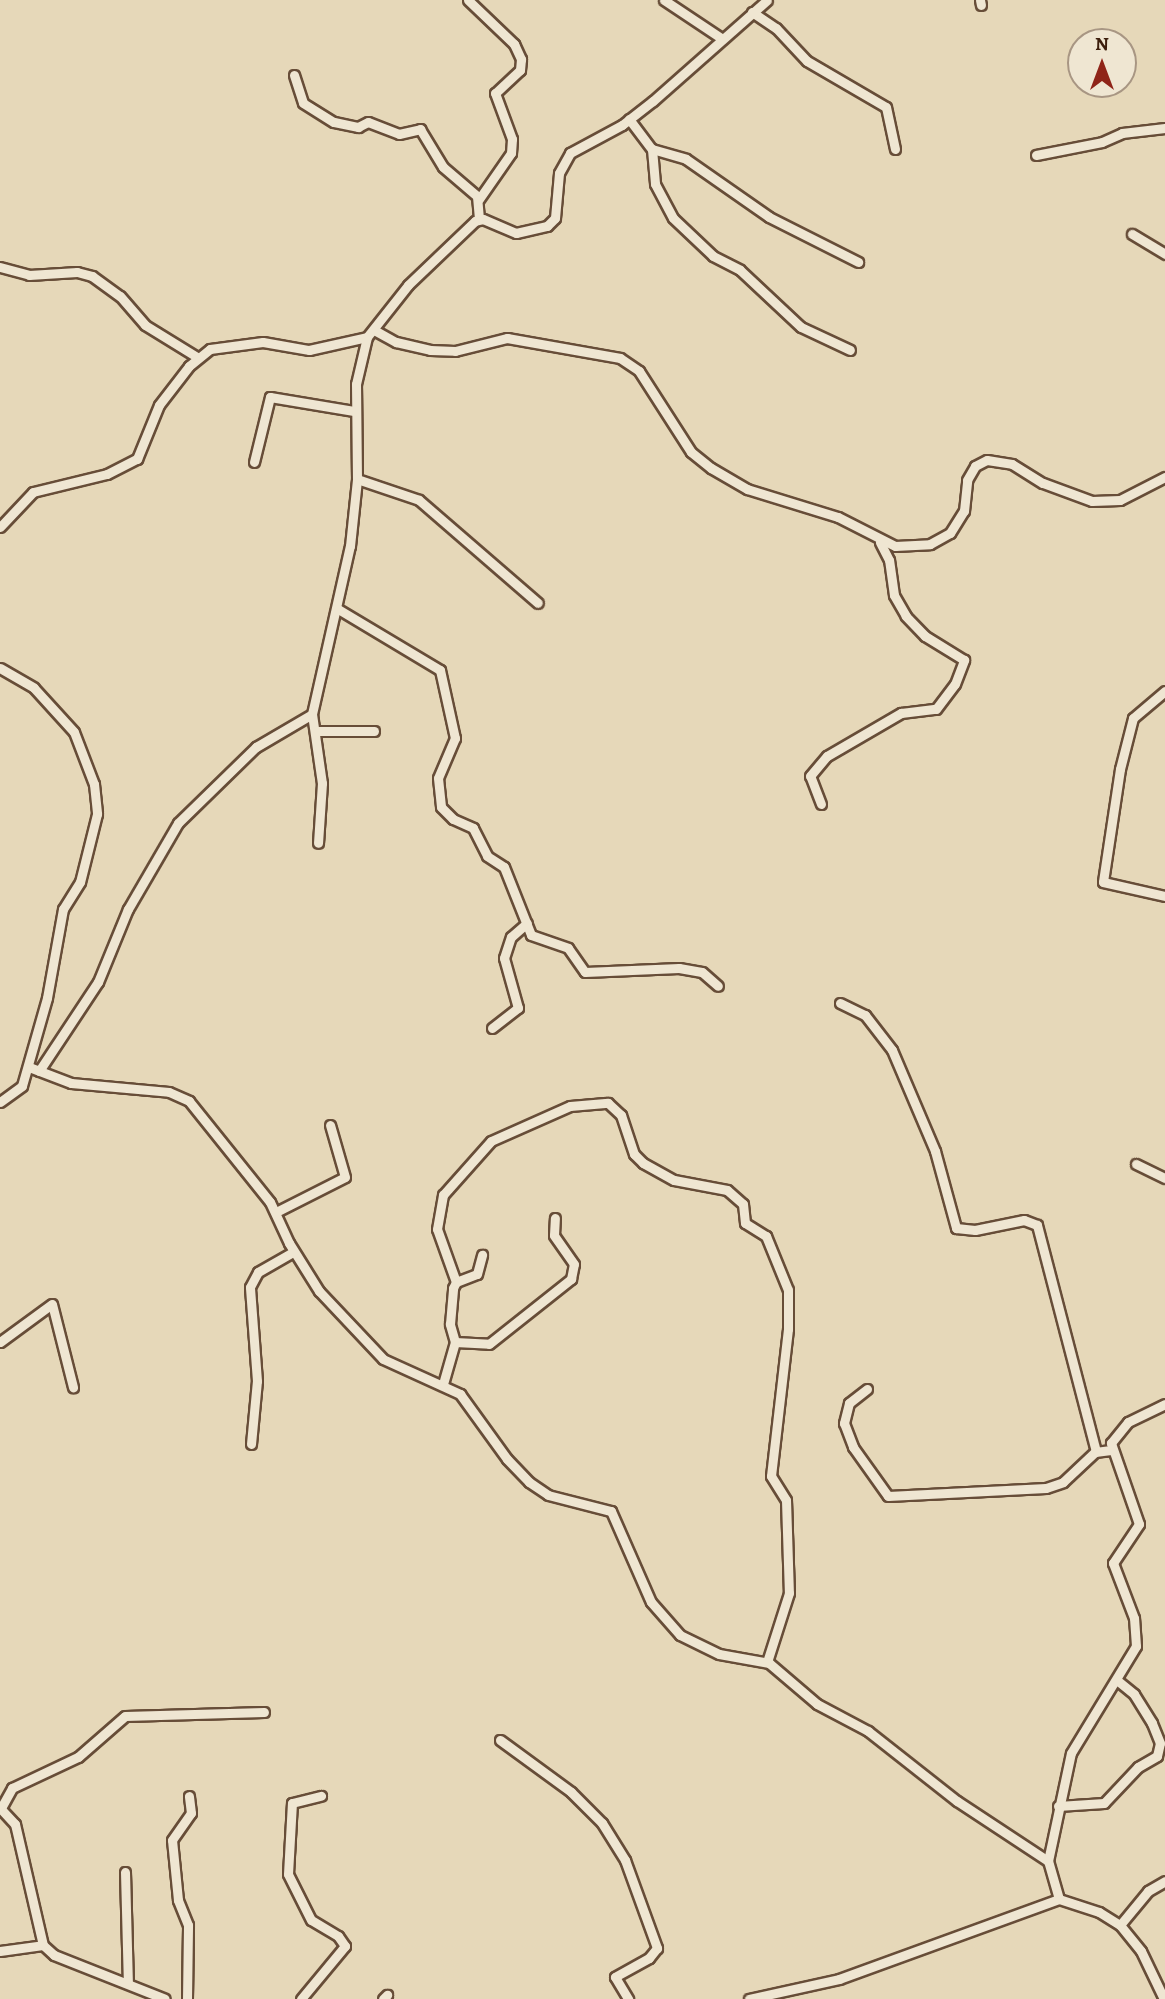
<!DOCTYPE html>
<html>
<head>
<meta charset="utf-8">
<style>
  body { margin:0 }
  #map { position:relative; width:1165px; height:1999px; overflow:hidden; background:#e6d8b9; font-family:Alegreya,serif }
  div>[style] { position:absolute }
  [style*='--x'] { left:calc(var(--x)*1px); top:calc(var(--y)*1px); width:calc(var(--w)*1px); rotate:calc(var(--a)*1deg) }
  .roads { filter:drop-shadow(2px 0 #674d38) drop-shadow(-2px 0 #674d38) drop-shadow(0 2px #674d38) drop-shadow(0 -2px #674d38) }
  .minor>* { height:9px; margin:-4.5px; padding:0 4.5px; transform-origin:4.5px; border-radius:4.5px; background:#efe6d2 }
  span { translate:-50% -50%; white-space:nowrap; text-align:center; line-height:1.15; -webkit-text-stroke:6px #efe6d2; paint-order:stroke }
  .north { position:absolute; left:1067px; top:28px; width:70px; height:70px; box-sizing:border-box; background:#efe6d2; border:2px solid #a89683; border-radius:50%; rotate:0deg; font-size:19px; font-weight:700; line-height:28px; text-align:center; color:#3d1f0d }
  .north::after { content:''; display:block; margin:auto; width:24px; height:32px; background:#8f2418; clip-path:polygon(50% 0,100% 100%,50% 72%,0 100%) }
</style>
</head>
<body>
<div id="map">
  <div class="roads">
    <div class="minor">
      <div style="--x:468;--y:0;--w:64;--a:43.7"></div>
      <div style="--x:514;--y:44;--w:17;--a:65"></div>
      <div style="--x:521;--y:59;--w:11;--a:95"></div>
      <div style="--x:520;--y:70;--w:34;--a:137"></div>
      <div style="--x:495;--y:93;--w:49;--a:69.7"></div>
      <div style="--x:512;--y:139;--w:14;--a:94"></div>
      <div style="--x:511;--y:153;--w:56;--a:124.8"></div>
      <div style="--x:664;--y:0;--w:69;--a:33.7"></div>
      <div style="--x:980;--y:0;--w:5;--a:79"></div>
      <div style="--x:752;--y:12;--w:29;--a:34"></div>
      <div style="--x:776;--y:28;--w:45;--a:46.8"></div>
      <div style="--x:807;--y:61;--w:91;--a:30.2"></div>
      <div style="--x:886;--y:107;--w:43;--a:77.9"></div>
      <div style="--x:294;--y:75;--w:29;--a:72"></div>
      <div style="--x:303;--y:103;--w:36;--a:32"></div>
      <div style="--x:334;--y:122;--w:25;--a:12"></div>
      <div style="--x:358;--y:127;--w:11;--a:-27"></div>
      <div style="--x:368;--y:122;--w:33;--a:21"></div>
      <div style="--x:399;--y:134;--w:22;--a:-13"></div>
      <div style="--x:420;--y:129;--w:44;--a:58.8"></div>
      <div style="--x:443;--y:167;--w:45;--a:40.5"></div>
      <div style="--x:477;--y:196;--w:23;--a:85"></div>
      <div style="--x:629;--y:119;--w:38;--a:53"></div>
      <div style="--x:652;--y:149;--w:35;--a:85"></div>
      <div style="--x:655;--y:184;--w:38;--a:62"></div>
      <div style="--x:673;--y:218;--w:55;--a:43.5"></div>
      <div style="--x:713;--y:256;--w:30;--a:27"></div>
      <div style="--x:740;--y:270;--w:83;--a:43.1"></div>
      <div style="--x:801;--y:327;--w:54;--a:25.1"></div>
      <div style="--x:652;--y:149;--w:35;--a:16"></div>
      <div style="--x:686;--y:159;--w:101;--a:34.9"></div>
      <div style="--x:769;--y:217;--w:100;--a:26.8"></div>
      <div style="--x:1036;--y:155;--w:67;--a:-11.1"></div>
      <div style="--x:1102;--y:142;--w:22;--a:-24"></div>
      <div style="--x:1122;--y:133;--w:43;--a:-6.6"></div>
      <div style="--x:1132;--y:234;--w:39;--a:31"></div>
      <div style="--x:0;--y:267;--w:30;--a:15"></div>
      <div style="--x:29;--y:275;--w:48;--a:-3.6"></div>
      <div style="--x:77;--y:272;--w:16;--a:15"></div>
      <div style="--x:92;--y:276;--w:34;--a:36"></div>
      <div style="--x:120;--y:296;--w:38;--a:49"></div>
      <div style="--x:145;--y:325;--w:61;--a:31.6"></div>
      <div style="--x:374;--y:330;--w:25;--a:29"></div>
      <div style="--x:396;--y:342;--w:35;--a:13"></div>
      <div style="--x:430;--y:350;--w:25;--a:2"></div>
      <div style="--x:455;--y:351;--w:54;--a:-14"></div>
      <div style="--x:507;--y:338;--w:115;--a:10"></div>
      <div style="--x:620;--y:358;--w:23;--a:34"></div>
      <div style="--x:639;--y:371;--w:96;--a:57.3"></div>
      <div style="--x:691;--y:452;--w:26;--a:39"></div>
      <div style="--x:711;--y:468;--w:42;--a:30.3"></div>
      <div style="--x:747;--y:489;--w:95;--a:17.1"></div>
      <div style="--x:838;--y:517;--w:64;--a:27"></div>
      <div style="--x:895;--y:546;--w:35;--a:-3"></div>
      <div style="--x:930;--y:544;--w:23;--a:-29"></div>
      <div style="--x:950;--y:533;--w:26;--a:-58"></div>
      <div style="--x:964;--y:511;--w:31;--a:-84"></div>
      <div style="--x:967;--y:480;--w:16;--a:-60"></div>
      <div style="--x:975;--y:466;--w:13;--a:-27"></div>
      <div style="--x:987;--y:460;--w:25;--a:9"></div>
      <div style="--x:1012;--y:464;--w:36;--a:32"></div>
      <div style="--x:1043;--y:483;--w:52;--a:20.2"></div>
      <div style="--x:1092;--y:501;--w:28;--a:-2"></div>
      <div style="--x:1120;--y:500;--w:51;--a:-27.1"></div>
      <div style="--x:254;--y:462;--w:67;--a:-76.2"></div>
      <div style="--x:270;--y:397;--w:85;--a:9.5"></div>
      <div style="--x:357;--y:479;--w:65;--a:18.7"></div>
      <div style="--x:419;--y:500;--w:157;--a:40.9"></div>
      <div style="--x:0;--y:527;--w:48;--a:-46.7"></div>
      <div style="--x:33;--y:492;--w:76;--a:-13.7"></div>
      <div style="--x:107;--y:474;--w:34;--a:-27"></div>
      <div style="--x:137;--y:459;--w:58;--a:-67.8"></div>
      <div style="--x:159;--y:405;--w:49;--a:-52.4"></div>
      <div style="--x:189;--y:366;--w:27;--a:-39"></div>
      <div style="--x:210;--y:349;--w:53;--a:-7.5"></div>
      <div style="--x:263;--y:342;--w:47;--a:9.9"></div>
      <div style="--x:309;--y:350;--w:59;--a:-12.6"></div>
      <div style="--x:338;--y:609;--w:119;--a:30.9"></div>
      <div style="--x:440;--y:670;--w:70;--a:77.6"></div>
      <div style="--x:455;--y:738;--w:43;--a:113"></div>
      <div style="--x:438;--y:778;--w:29;--a:84"></div>
      <div style="--x:441;--y:807;--w:17;--a:45"></div>
      <div style="--x:453;--y:819;--w:22;--a:24"></div>
      <div style="--x:473;--y:828;--w:31;--a:63"></div>
      <div style="--x:487;--y:856;--w:20;--a:33"></div>
      <div style="--x:504;--y:867;--w:73;--a:68.3"></div>
      <div style="--x:531;--y:935;--w:39;--a:19"></div>
      <div style="--x:568;--y:948;--w:29;--a:55"></div>
      <div style="--x:585;--y:972;--w:94;--a:-2.4"></div>
      <div style="--x:679;--y:968;--w:23;--a:10"></div>
      <div style="--x:702;--y:972;--w:21;--a:41"></div>
      <div style="--x:0;--y:668;--w:39;--a:30"></div>
      <div style="--x:34;--y:688;--w:59;--a:47.7"></div>
      <div style="--x:74;--y:732;--w:56;--a:69"></div>
      <div style="--x:94;--y:784;--w:30;--a:84"></div>
      <div style="--x:97;--y:814;--w:70;--a:104"></div>
      <div style="--x:80;--y:882;--w:32;--a:122"></div>
      <div style="--x:63;--y:909;--w:90;--a:100.2"></div>
      <div style="--x:47;--y:998;--w:91;--a:105.9"></div>
      <div style="--x:22;--y:1086;--w:27;--a:144"></div>
      <div style="--x:1165;--y:691;--w:42;--a:139.8"></div>
      <div style="--x:1133;--y:718;--w:53;--a:104.3"></div>
      <div style="--x:1120;--y:769;--w:114;--a:98.6"></div>
      <div style="--x:1103;--y:882;--w:64;--a:12.7"></div>
      <div style="--x:312;--y:714;--w:70;--a:81.8"></div>
      <div style="--x:322;--y:783;--w:60;--a:93.8"></div>
      <div style="--x:318;--y:731;--w:56;--a:0"></div>
      <div style="--x:821;--y:804;--w:30;--a:-111"></div>
      <div style="--x:810;--y:776;--w:26;--a:-50"></div>
      <div style="--x:827;--y:756;--w:86;--a:-30.2"></div>
      <div style="--x:901;--y:713;--w:35;--a:-7"></div>
      <div style="--x:936;--y:709;--w:31;--a:-53"></div>
      <div style="--x:955;--y:684;--w:26;--a:-69"></div>
      <div style="--x:964;--y:660;--w:46;--a:-148.4"></div>
      <div style="--x:925;--y:636;--w:28;--a:-134"></div>
      <div style="--x:906;--y:616;--w:24;--a:-120"></div>
      <div style="--x:894;--y:595;--w:35;--a:-98"></div>
      <div style="--x:889;--y:560;--w:20;--a:-117"></div>
      <div style="--x:840;--y:1003;--w:28;--a:26"></div>
      <div style="--x:865;--y:1015;--w:44;--a:52.4"></div>
      <div style="--x:892;--y:1050;--w:110;--a:66.9"></div>
      <div style="--x:935;--y:1151;--w:80;--a:74.7"></div>
      <div style="--x:956;--y:1228;--w:19;--a:6"></div>
      <div style="--x:975;--y:1230;--w:50;--a:-11.5"></div>
      <div style="--x:1024;--y:1220;--w:14;--a:21"></div>
      <div style="--x:1037;--y:1225;--w:234;--a:75.4"></div>
      <div style="--x:492;--y:1028;--w:33;--a:-38"></div>
      <div style="--x:518;--y:1008;--w:52;--a:-105.6"></div>
      <div style="--x:504;--y:958;--w:22;--a:-72"></div>
      <div style="--x:511;--y:937;--w:21;--a:-41"></div>
      <div style="--x:29;--y:1067;--w:45;--a:20.9"></div>
      <div style="--x:71;--y:1083;--w:98;--a:5.2"></div>
      <div style="--x:169;--y:1092;--w:22;--a:24"></div>
      <div style="--x:189;--y:1101;--w:129;--a:51.3"></div>
      <div style="--x:270;--y:1202;--w:45;--a:65.1"></div>
      <div style="--x:289;--y:1243;--w:57;--a:58"></div>
      <div style="--x:319;--y:1291;--w:93;--a:46.7"></div>
      <div style="--x:383;--y:1359;--w:85;--a:24.4"></div>
      <div style="--x:460;--y:1394;--w:80;--a:54.1"></div>
      <div style="--x:507;--y:1459;--w:32;--a:46"></div>
      <div style="--x:529;--y:1482;--w:23;--a:34"></div>
      <div style="--x:548;--y:1495;--w:65;--a:14.3"></div>
      <div style="--x:611;--y:1511;--w:99;--a:66.3"></div>
      <div style="--x:651;--y:1602;--w:44;--a:48.7"></div>
      <div style="--x:680;--y:1635;--w:43;--a:26"></div>
      <div style="--x:719;--y:1654;--w:51;--a:10.2"></div>
      <div style="--x:769;--y:1663;--w:63;--a:40.5"></div>
      <div style="--x:817;--y:1704;--w:58;--a:27.9"></div>
      <div style="--x:868;--y:1731;--w:113;--a:38.2"></div>
      <div style="--x:957;--y:1801;--w:109;--a:33.4"></div>
      <div style="--x:39;--y:1071;--w:107;--a:-56.5"></div>
      <div style="--x:98;--y:982;--w:79;--a:-67.7"></div>
      <div style="--x:128;--y:909;--w:99;--a:-59.8"></div>
      <div style="--x:178;--y:823;--w:109;--a:-44.3"></div>
      <div style="--x:256;--y:747;--w:65;--a:-30.5"></div>
      <div style="--x:312;--y:714;--w:172;--a:-77.3"></div>
      <div style="--x:350;--y:546;--w:67;--a:-84"></div>
      <div style="--x:357;--y:479;--w:95;--a:-90.6"></div>
      <div style="--x:356;--y:384;--w:48;--a:-76.8"></div>
      <div style="--x:367;--y:337;--w:66;--a:-51.7"></div>
      <div style="--x:408;--y:285;--w:93;--a:-43.7"></div>
      <div style="--x:475;--y:221;--w:8;--a:-14"></div>
      <div style="--x:483;--y:219;--w:36;--a:23"></div>
      <div style="--x:516;--y:233;--w:32;--a:-13"></div>
      <div style="--x:547;--y:226;--w:11;--a:-45"></div>
      <div style="--x:555;--y:218;--w:45;--a:-84.9"></div>
      <div style="--x:559;--y:173;--w:23;--a:-61"></div>
      <div style="--x:570;--y:153;--w:59;--a:-28.3"></div>
      <div style="--x:622;--y:125;--w:39;--a:-38"></div>
      <div style="--x:653;--y:101;--w:152;--a:-41.5"></div>
      <div style="--x:1136;--y:1164;--w:32;--a:26"></div>
      <div style="--x:276;--y:1212;--w:77;--a:-26.9"></div>
      <div style="--x:345;--y:1177;--w:54;--a:-106.1"></div>
      <div style="--x:456;--y:1282;--w:56;--a:-109.7"></div>
      <div style="--x:437;--y:1229;--w:35;--a:-80"></div>
      <div style="--x:443;--y:1195;--w:72;--a:-48.4"></div>
      <div style="--x:491;--y:1141;--w:86;--a:-23.9"></div>
      <div style="--x:570;--y:1106;--w:38;--a:-5"></div>
      <div style="--x:608;--y:1103;--w:18;--a:43"></div>
      <div style="--x:621;--y:1115;--w:41;--a:71.6"></div>
      <div style="--x:634;--y:1154;--w:13;--a:45"></div>
      <div style="--x:643;--y:1163;--w:35;--a:29"></div>
      <div style="--x:674;--y:1180;--w:54;--a:10.7"></div>
      <div style="--x:727;--y:1190;--w:21;--a:41"></div>
      <div style="--x:743;--y:1204;--w:19;--a:84"></div>
      <div style="--x:745;--y:1223;--w:25;--a:32"></div>
      <div style="--x:766;--y:1236;--w:58;--a:67.8"></div>
      <div style="--x:788;--y:1290;--w:39;--a:90"></div>
      <div style="--x:788;--y:1329;--w:148;--a:96.6"></div>
      <div style="--x:771;--y:1476;--w:28;--a:58"></div>
      <div style="--x:786;--y:1500;--w:93;--a:88.2"></div>
      <div style="--x:789;--y:1593;--w:72;--a:107.7"></div>
      <div style="--x:0;--y:1342;--w:64;--a:-36.2"></div>
      <div style="--x:52;--y:1304;--w:86;--a:75.8"></div>
      <div style="--x:455;--y:1342;--w:19;--a:-106"></div>
      <div style="--x:450;--y:1324;--w:36;--a:-85"></div>
      <div style="--x:453;--y:1288;--w:7;--a:-63"></div>
      <div style="--x:456;--y:1282;--w:22;--a:-21"></div>
      <div style="--x:477;--y:1274;--w:20;--a:-75"></div>
      <div style="--x:443;--y:1384;--w:44;--a:-74.1"></div>
      <div style="--x:455;--y:1342;--w:34;--a:3"></div>
      <div style="--x:489;--y:1344;--w:105;--a:-38.4"></div>
      <div style="--x:571;--y:1279;--w:15;--a:-79"></div>
      <div style="--x:574;--y:1264;--w:35;--a:-125"></div>
      <div style="--x:554;--y:1235;--w:17;--a:-87"></div>
      <div style="--x:867;--y:1389;--w:23;--a:142"></div>
      <div style="--x:849;--y:1403;--w:21;--a:104"></div>
      <div style="--x:844;--y:1423;--w:26;--a:69"></div>
      <div style="--x:853;--y:1447;--w:60;--a:54.5"></div>
      <div style="--x:888;--y:1496;--w:158;--a:-2.9"></div>
      <div style="--x:1046;--y:1488;--w:18;--a:-19"></div>
      <div style="--x:1063;--y:1482;--w:44;--a:-43.2"></div>
      <div style="--x:1095;--y:1452;--w:16;--a:-7"></div>
      <div style="--x:251;--y:1444;--w:63;--a:-84.6"></div>
      <div style="--x:257;--y:1381;--w:94;--a:-94.3"></div>
      <div style="--x:250;--y:1287;--w:17;--a:-62"></div>
      <div style="--x:258;--y:1272;--w:40;--a:-29.7"></div>
      <div style="--x:500;--y:1740;--w:88;--a:36.2"></div>
      <div style="--x:571;--y:1792;--w:44;--a:45"></div>
      <div style="--x:602;--y:1823;--w:44;--a:58.1"></div>
      <div style="--x:625;--y:1860;--w:94;--a:70"></div>
      <div style="--x:657;--y:1948;--w:13;--a:129"></div>
      <div style="--x:649;--y:1958;--w:39;--a:151"></div>
      <div style="--x:615;--y:1977;--w:26;--a:59"></div>
      <div style="--x:1058;--y:1806;--w:46;--a:-3.7"></div>
      <div style="--x:1104;--y:1803;--w:50;--a:-46.6"></div>
      <div style="--x:1138;--y:1767;--w:22;--a:-30"></div>
      <div style="--x:1157;--y:1756;--w:13;--a:-77"></div>
      <div style="--x:1160;--y:1743;--w:22;--a:-112"></div>
      <div style="--x:1152;--y:1723;--w:34;--a:-122"></div>
      <div style="--x:1134;--y:1694;--w:21;--a:-141"></div>
      <div style="--x:0;--y:1808;--w:22;--a:47"></div>
      <div style="--x:15;--y:1824;--w:124;--a:77"></div>
      <div style="--x:43;--y:1945;--w:15;--a:42"></div>
      <div style="--x:54;--y:1955;--w:119;--a:21.6"></div>
      <div style="--x:1;--y:1808;--w:23;--a:-61"></div>
      <div style="--x:12;--y:1788;--w:73;--a:-25.2"></div>
      <div style="--x:78;--y:1757;--w:62;--a:-41.1"></div>
      <div style="--x:125;--y:1716;--w:139;--a:-1.6"></div>
      <div style="--x:125;--y:1872;--w:111;--a:88.5"></div>
      <div style="--x:1059;--y:1899;--w:40;--a:-106"></div>
      <div style="--x:1048;--y:1861;--w:110;--a:-78"></div>
      <div style="--x:1071;--y:1753;--w:125;--a:-58.7"></div>
      <div style="--x:1136;--y:1646;--w:28;--a:-94"></div>
      <div style="--x:1134;--y:1618;--w:59;--a:-110.9"></div>
      <div style="--x:1113;--y:1563;--w:47;--a:-56.3"></div>
      <div style="--x:1139;--y:1524;--w:86;--a:-109.1"></div>
      <div style="--x:1111;--y:1443;--w:27;--a:-51"></div>
      <div style="--x:1128;--y:1422;--w:41;--a:-25.9"></div>
      <div style="--x:1120;--y:1925;--w:44;--a:-50.5"></div>
      <div style="--x:1148;--y:1891;--w:20;--a:-30"></div>
      <div style="--x:0;--y:1951;--w:43;--a:-7.9"></div>
      <div style="--x:187;--y:1999;--w:74;--a:-89.2"></div>
      <div style="--x:188;--y:1925;--w:27;--a:-112"></div>
      <div style="--x:178;--y:1900;--w:60;--a:-95.7"></div>
      <div style="--x:172;--y:1840;--w:33;--a:-55"></div>
      <div style="--x:191;--y:1813;--w:17;--a:-97"></div>
      <div style="--x:301;--y:1999;--w:69;--a:-50.3"></div>
      <div style="--x:345;--y:1946;--w:12;--a:-125"></div>
      <div style="--x:338;--y:1936;--w:31;--a:-149"></div>
      <div style="--x:311;--y:1920;--w:51;--a:-116.6"></div>
      <div style="--x:288;--y:1874;--w:71;--a:-86.8"></div>
      <div style="--x:292;--y:1803;--w:30;--a:-14"></div>
      <div style="--x:383;--y:1999;--w:6;--a:-45"></div>
      <div style="--x:749;--y:1999;--w:92;--a:-12.5"></div>
      <div style="--x:839;--y:1979;--w:234;--a:-20"></div>
      <div style="--x:1059;--y:1899;--w:42;--a:18"></div>
      <div style="--x:1099;--y:1912;--w:25;--a:32"></div>
      <div style="--x:1120;--y:1925;--w:33;--a:51"></div>
      <div style="--x:1141;--y:1951;--w:53;--a:64.4"></div>
    </div>
  </div>
  <div class="north">N</div>
</div>
</body>
</html>
